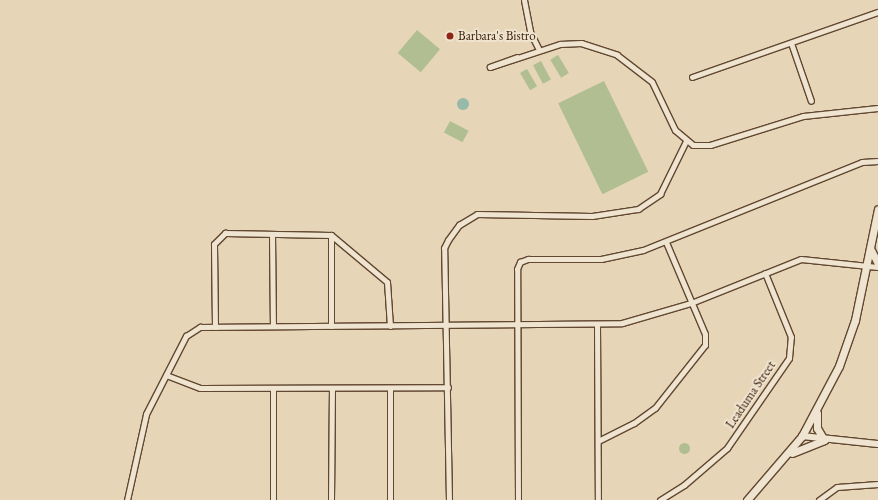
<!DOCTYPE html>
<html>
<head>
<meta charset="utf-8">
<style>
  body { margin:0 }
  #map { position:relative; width:878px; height:500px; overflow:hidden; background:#e6d5b7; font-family:"EB Garamond",serif }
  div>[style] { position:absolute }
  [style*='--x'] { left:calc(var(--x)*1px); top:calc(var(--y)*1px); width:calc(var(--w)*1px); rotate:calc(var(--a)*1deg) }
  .green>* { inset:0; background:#b0be92; transform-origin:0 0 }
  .round { border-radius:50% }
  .water>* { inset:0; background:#97b9a9 }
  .roads { filter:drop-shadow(1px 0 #624731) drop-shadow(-1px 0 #624731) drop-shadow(0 1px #624731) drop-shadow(0 -1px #624731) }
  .minor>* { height:5px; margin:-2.5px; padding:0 2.5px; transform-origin:2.5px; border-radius:2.5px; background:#efe4d0 }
  .tertiary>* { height:6px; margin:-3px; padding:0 3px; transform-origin:3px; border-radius:3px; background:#efe4d0 }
  .secondary>* { height:7px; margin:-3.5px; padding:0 3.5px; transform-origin:3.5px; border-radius:3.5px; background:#efe4d0 }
  .dots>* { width:11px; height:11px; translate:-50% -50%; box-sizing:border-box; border:2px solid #efe4d0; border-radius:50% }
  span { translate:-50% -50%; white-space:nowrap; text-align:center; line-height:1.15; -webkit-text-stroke:4px #efe4d0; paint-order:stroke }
  .poi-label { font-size:13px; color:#361804 }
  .left { translate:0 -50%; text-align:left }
  .street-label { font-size:13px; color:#361804 }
</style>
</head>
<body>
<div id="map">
  <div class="green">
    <div style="left:417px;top:30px;width:30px;height:30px;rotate:40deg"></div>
    <div style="left:558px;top:55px;width:21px;height:9px;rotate:59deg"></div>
    <div style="left:541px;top:61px;width:21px;height:9px;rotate:62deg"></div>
    <div style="left:527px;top:69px;width:20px;height:8px;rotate:60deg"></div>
    <div style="left:604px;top:81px;width:101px;height:51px;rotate:64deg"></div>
    <div style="left:450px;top:121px;width:21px;height:13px;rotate:28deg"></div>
    <div class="round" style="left:678.5px;top:442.5px;width:11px;height:11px"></div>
  </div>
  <div class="water">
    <div class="round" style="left:457px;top:98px;width:12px;height:12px"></div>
  </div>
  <div class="roads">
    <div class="minor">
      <div style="--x:524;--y:0;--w:33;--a:79"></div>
      <div style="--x:530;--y:32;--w:18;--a:63"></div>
      <div style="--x:791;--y:43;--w:61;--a:71"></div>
      <div style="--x:517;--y:57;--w:29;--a:160"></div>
      <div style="--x:490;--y:67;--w:74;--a:-18.2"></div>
      <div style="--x:560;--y:44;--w:21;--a:-3"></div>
      <div style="--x:581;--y:43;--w:38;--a:18"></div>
      <div style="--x:617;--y:55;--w:44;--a:37.6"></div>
      <div style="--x:652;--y:82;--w:53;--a:64.4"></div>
      <div style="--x:675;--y:130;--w:23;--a:40"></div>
      <div style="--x:693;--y:145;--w:17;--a:0"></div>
      <div style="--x:710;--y:145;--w:97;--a:-17.3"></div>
      <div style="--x:803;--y:116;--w:75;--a:-6.1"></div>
      <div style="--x:692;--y:77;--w:197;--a:-19.3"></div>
      <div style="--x:272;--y:234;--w:92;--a:89.4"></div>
      <div style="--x:331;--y:235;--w:91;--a:90"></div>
      <div style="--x:597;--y:325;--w:175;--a:89.7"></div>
      <div style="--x:215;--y:327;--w:83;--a:-90.7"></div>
      <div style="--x:214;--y:244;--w:16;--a:-45"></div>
      <div style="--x:225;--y:233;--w:106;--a:1.1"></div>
      <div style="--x:331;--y:235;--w:73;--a:40"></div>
      <div style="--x:387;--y:282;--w:44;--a:86.1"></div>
      <div style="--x:166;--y:375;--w:36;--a:21"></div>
      <div style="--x:200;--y:388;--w:248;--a:-0.2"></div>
      <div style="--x:273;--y:388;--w:112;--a:90"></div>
      <div style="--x:390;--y:388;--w:112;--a:90"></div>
      <div style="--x:598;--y:441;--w:40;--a:-26.6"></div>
      <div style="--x:634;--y:423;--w:26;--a:-36"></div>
      <div style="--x:655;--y:408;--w:80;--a:-51.6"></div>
      <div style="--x:705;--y:345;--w:11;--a:-90"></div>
      <div style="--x:705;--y:334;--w:100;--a:-113"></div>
      <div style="--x:127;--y:500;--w:88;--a:-77.5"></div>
      <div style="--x:146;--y:414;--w:88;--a:-62.9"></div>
      <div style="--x:186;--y:336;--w:17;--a:-33"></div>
      <div style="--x:200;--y:327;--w:422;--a:-0.5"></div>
      <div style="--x:622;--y:323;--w:72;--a:-16.2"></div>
      <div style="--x:691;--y:303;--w:118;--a:-21.8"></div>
      <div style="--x:801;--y:259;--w:77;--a:5.9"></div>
      <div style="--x:331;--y:500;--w:112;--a:-89.5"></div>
      <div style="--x:449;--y:500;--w:252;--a:-91.1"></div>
      <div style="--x:444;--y:248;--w:9;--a:-63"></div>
      <div style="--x:448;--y:240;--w:19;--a:-54"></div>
      <div style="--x:459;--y:225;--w:21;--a:-31"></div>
      <div style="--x:477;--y:214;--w:115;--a:1"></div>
      <div style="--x:592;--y:216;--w:47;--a:-8.7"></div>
      <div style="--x:638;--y:209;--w:27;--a:-34"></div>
      <div style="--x:660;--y:194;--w:59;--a:-63.9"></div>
      <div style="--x:518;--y:500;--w:231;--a:-90.2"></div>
      <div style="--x:517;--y:269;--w:8;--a:-67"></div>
      <div style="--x:520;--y:262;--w:9;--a:-21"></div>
      <div style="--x:528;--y:259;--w:73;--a:0"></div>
      <div style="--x:601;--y:259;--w:43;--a:-12.1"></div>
      <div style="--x:643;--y:250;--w:236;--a:-21.9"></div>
      <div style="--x:862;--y:162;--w:16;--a:-4"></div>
      <div style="--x:660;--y:500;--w:28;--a:-32"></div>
      <div style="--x:684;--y:485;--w:57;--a:-40.7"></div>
      <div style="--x:727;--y:448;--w:109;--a:-55.4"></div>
      <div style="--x:789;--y:358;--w:21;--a:-85"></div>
      <div style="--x:791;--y:337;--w:69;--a:-112.1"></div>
      <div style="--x:819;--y:500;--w:22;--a:-36"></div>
      <div style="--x:837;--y:487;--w:41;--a:-4.2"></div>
    </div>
    <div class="tertiary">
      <div style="--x:802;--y:436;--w:76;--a:6"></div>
    </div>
    <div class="secondary">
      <div style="--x:871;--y:250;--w:16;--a:63"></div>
      <div style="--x:792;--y:453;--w:35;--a:-22"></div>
      <div style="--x:824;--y:440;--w:14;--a:-120"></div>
      <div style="--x:817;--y:428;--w:15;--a:-90"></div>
      <div style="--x:747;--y:500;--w:84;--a:-49.3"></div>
      <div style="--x:802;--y:436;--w:79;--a:-62.1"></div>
      <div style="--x:839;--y:366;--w:49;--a:-70.8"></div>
      <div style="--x:855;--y:320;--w:113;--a:-78.3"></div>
    </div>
  </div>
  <div class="dots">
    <div style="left:450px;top:36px;background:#8f2418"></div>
  </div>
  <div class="poi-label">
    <span class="left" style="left:458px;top:36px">Barbara's Bistro</span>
  </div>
  <div class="street-label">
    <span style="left:751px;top:395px;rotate:-56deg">Leaduma Street</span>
  </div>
</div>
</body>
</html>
